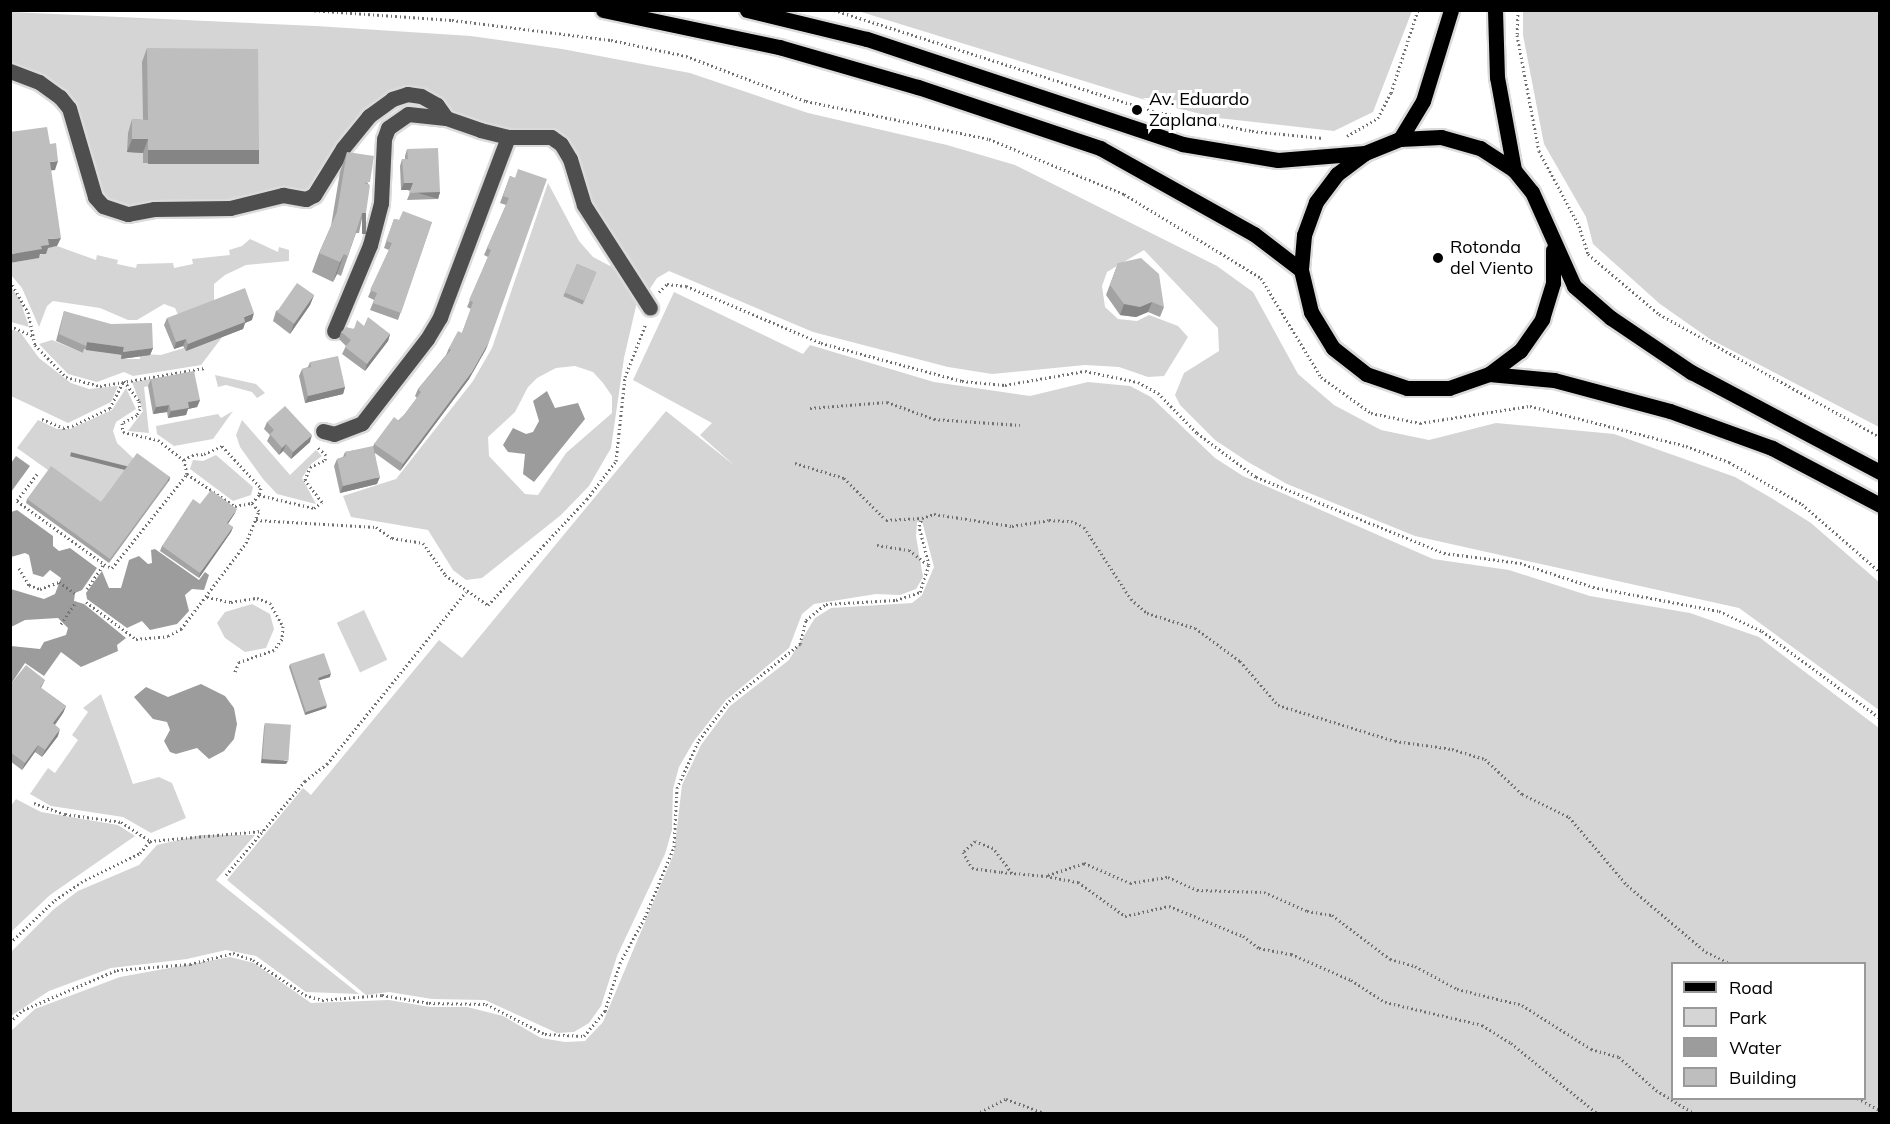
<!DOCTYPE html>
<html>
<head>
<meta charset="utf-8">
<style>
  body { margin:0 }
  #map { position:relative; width:1890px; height:1124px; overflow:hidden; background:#fff; font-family:Mulish,sans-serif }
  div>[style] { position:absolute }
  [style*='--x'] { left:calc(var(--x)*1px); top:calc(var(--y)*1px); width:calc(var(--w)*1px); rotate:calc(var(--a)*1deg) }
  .green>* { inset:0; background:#d5d5d5; transform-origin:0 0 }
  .water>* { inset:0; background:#9c9c9c }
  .path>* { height:3px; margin-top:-1.5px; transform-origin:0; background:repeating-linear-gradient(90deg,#707070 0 1.5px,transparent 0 4.5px) }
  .roads { filter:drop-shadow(2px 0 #dbdbdb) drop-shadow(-2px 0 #dbdbdb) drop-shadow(0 2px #dbdbdb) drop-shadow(0 -2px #dbdbdb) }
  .minor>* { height:15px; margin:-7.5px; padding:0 7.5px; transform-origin:7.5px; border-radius:7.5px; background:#4e4e4e }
  .major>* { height:15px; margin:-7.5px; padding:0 7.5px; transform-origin:7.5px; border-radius:7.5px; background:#000 }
  .wall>* { inset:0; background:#a3a3a3; transform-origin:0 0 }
  .shaded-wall>* { inset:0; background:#858585; transform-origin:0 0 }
  .building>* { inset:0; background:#bebebe; transform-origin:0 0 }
  .dots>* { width:16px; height:16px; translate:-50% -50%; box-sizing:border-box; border:3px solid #fff; border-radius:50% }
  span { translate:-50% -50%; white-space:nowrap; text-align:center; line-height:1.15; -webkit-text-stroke:6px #fff; paint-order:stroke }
  .poi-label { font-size:18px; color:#000 }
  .left { translate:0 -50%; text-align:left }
  .frame { position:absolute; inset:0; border:12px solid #000; pointer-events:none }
  .legend { position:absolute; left:1671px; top:962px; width:195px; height:138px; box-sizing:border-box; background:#fff; border:2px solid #999; margin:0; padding:8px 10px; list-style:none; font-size:18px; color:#000 }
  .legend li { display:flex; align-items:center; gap:12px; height:30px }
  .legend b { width:30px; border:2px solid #999 }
</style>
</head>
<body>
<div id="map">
  <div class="green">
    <div style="clip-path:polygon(858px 11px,1412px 11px,1373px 112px,1334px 131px,1218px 118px,1155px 103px)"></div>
    <div style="clip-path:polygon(1523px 11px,1879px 11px,1879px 427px,1710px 339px,1660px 304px,1593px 244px,1586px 217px,1544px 144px,1523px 35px)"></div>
    <div style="clip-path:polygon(11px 12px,316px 26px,471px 36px,562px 49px,690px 73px,808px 113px,947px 145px,1015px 165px,1217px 266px,1253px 292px,1298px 374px,1334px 405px,1381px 430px,1429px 440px,1496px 423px,1614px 434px,1735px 477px,1773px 499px,1811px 523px,1879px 582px,1879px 710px,1739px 608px,1415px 536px,1287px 484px,1248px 462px,1215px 440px,1180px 405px,1175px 395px,1184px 373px,1219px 351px,1218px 328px,1144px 250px,1107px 272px,1102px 286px,1105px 307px,1118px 319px,1137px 321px,1149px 315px,1178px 326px,1188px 337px,1164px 376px,1148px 377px,1119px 367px,1085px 365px,992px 374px,948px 367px,813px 332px,669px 271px,657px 278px,647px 293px,589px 199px,574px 156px,542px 130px,489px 128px,451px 113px,437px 97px,406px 89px,355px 124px,333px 148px,316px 181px,304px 191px,279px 187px,246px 200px,122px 209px,109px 205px,100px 192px,74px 106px,11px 66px)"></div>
    <div style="clip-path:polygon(evenodd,548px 183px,579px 241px,593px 257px,610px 266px,614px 262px,637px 302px,624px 358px,611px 448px,589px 486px,561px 515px,482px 578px,466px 580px,453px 570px,428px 530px,351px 517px,343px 496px,396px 479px,473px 381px,492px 348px,548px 183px,575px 366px,593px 372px,603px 383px,612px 396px,612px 413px,566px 453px,538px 495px,525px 494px,489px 456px,488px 437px,515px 412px,528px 387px,537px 378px,556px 368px,575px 366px)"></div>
    <div style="clip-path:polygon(250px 239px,278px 252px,279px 247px,289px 250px,289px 261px,246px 265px,225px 275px,214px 284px,214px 306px,180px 319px,175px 308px,164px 304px,137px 320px,128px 320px,100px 308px,53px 301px,47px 306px,39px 327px,22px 288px,11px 275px,10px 263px,38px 258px,45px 248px,57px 246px,96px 260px,97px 255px,118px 260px,117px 264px,136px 268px,137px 264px,173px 263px,174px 268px,193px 264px,192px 259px,230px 255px,229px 250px,242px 246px)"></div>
    <div style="clip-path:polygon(10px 285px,20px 300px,29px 327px,11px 322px)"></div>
    <div style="clip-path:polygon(evenodd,674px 292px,803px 354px,810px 345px,934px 382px,1030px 396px,1088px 382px,1130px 386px,1151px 397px,1215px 458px,1243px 476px,1433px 559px,1509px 570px,1590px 596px,1690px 613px,1759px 637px,1879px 728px,1879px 1113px,11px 1113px,11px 1031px,35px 1009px,120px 977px,230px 957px,254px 963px,311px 1003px,389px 1000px,430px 1007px,467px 1007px,503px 1016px,541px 1038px,565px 1042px,585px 1041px,603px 1022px,674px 853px,682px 785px,701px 745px,730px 706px,789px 660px,815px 618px,831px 608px,912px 603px,922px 595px,934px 567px,922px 521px,917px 522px,916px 536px,923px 577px,916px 589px,900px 595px,876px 594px,814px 604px,802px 614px,789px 648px,726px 700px,694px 741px,679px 767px,673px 789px,672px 830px,665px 854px,617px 956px,601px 1006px,589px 1023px,574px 1032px,557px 1033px,485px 1000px,432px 999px,389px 992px,366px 995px,227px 880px,303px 788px,311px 795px,439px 640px,462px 658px,666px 411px,735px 466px,700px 435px,712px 423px,633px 380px,674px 292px,1672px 964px,1864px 964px,1864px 1098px,1672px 1098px,1672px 964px)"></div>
    <div style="clip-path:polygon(10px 329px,20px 332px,39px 358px,71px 383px,89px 389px,118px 386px,111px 402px,68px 423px,11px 396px)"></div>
    <div style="clip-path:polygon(223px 336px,201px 365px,133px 376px,124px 372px,97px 382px,68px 374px,39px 344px,52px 340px,83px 353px,84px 349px,121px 354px,121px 359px,140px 359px,140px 354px,161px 355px)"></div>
    <div style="clip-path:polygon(191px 373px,192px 378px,144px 387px,149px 433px,128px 431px,143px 411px,132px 382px)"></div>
    <div style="clip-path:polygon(215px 375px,256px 384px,265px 393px,257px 398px,252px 392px,226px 385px,218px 387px)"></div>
    <div style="clip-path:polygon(126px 388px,136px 409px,116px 422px,113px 431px,117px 443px,134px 459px,128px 527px,17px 448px,38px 420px,57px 429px,70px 429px,112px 410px)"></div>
    <div style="clip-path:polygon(233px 411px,213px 439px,174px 446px,157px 434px,156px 426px,218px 414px,221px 418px)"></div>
    <div style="clip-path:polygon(242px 420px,290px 475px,316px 450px,322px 456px,311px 464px,302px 478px,316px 504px,277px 494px,263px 479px,240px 447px,236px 435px)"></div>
    <div style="clip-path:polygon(216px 455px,253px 487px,251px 495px,233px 501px,190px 469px,193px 460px,203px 461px)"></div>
    <div style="clip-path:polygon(252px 604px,270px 614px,274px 629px,266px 648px,245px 652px,225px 638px,217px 623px,225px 612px)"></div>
    <div style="left:364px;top:610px;width:55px;height:30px;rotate:65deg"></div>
    <div style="clip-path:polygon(101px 694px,133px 784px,159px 777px,172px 783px,186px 818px,151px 833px,123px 817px,51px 806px,30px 794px,48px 768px,55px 773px,78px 740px,72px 735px,88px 712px,83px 708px)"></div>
    <div style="clip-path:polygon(16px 799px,41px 812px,118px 825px,135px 836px,50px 895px,11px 932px,10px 807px)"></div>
    <div style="clip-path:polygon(201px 835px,255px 835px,216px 880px,359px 994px,306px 992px,256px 956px,226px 950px,187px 959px,111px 968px,49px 991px,11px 1016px,11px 952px,54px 909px,78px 891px,139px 865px,157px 845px)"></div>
  </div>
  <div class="water">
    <div style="clip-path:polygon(547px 391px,555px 408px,578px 403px,585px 419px,534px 482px,523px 474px,525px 454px,508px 452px,503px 445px,513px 428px,526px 434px,533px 432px,539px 421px,533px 401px)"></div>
    <div style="clip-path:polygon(16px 456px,30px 466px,11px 492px,11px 463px)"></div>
    <div style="clip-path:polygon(17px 510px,53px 536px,53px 546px,59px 551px,70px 548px,97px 568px,82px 590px,75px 593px,74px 601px,84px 604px,126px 638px,117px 645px,118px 651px,81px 667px,61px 652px,44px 676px,25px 663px,11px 684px,11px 646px,40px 649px,44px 642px,66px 635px,68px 628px,58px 618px,25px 620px,11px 627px,11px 589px,44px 599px,55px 594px,61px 578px,50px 570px,43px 577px,33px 574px,29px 555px,25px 553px,11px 557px,11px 512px)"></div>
    <div style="clip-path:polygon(155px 549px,199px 580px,205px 572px,209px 575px,204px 590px,192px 589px,185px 595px,189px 611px,177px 624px,150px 630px,142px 621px,127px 628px,87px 599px,86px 593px,102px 571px,109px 588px,121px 588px,129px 560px,139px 556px,148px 564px,152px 563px,151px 550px)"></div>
    <div style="clip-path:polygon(201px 684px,225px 696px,234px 708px,237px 724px,234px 739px,224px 751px,209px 759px,197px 748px,176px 754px,170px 752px,164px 741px,170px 730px,167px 722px,153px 719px,134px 697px,146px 687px,168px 697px)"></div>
  </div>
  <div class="path">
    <div style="--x:310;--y:10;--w:142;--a:4"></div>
    <div style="--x:452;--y:20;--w:160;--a:7.2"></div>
    <div style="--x:611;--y:40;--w:77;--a:12"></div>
    <div style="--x:686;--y:56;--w:128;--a:20.6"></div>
    <div style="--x:806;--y:101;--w:187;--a:11.7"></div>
    <div style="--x:989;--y:139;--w:146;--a:22.2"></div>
    <div style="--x:1124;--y:194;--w:161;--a:31.5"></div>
    <div style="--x:1261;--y:278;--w:116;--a:58.8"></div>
    <div style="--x:1321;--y:377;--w:62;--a:35.8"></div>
    <div style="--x:1371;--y:413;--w:50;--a:11.5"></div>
    <div style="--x:1420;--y:423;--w:111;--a:-8.8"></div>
    <div style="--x:1530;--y:406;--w:161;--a:14.4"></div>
    <div style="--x:1686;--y:446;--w:46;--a:20.4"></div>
    <div style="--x:1729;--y:462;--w:84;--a:29.9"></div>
    <div style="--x:1802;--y:504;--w:103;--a:41.1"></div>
    <div style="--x:834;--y:10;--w:334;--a:17.6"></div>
    <div style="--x:1152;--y:111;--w:102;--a:11.3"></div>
    <div style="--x:1252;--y:131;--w:71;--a:5.6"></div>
    <div style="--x:1518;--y:10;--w:25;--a:92"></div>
    <div style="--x:1517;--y:35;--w:118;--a:79.3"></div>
    <div style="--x:1539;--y:151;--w:85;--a:61.9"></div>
    <div style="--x:1579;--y:226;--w:29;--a:72"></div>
    <div style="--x:1588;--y:254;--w:93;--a:40.2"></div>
    <div style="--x:1659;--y:314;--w:253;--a:29.1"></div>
    <div style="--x:1347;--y:136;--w:36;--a:-30"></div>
    <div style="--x:1378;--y:118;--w:28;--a:-63"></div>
    <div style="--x:1391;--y:93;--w:87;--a:-72"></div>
    <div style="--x:10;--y:281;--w:36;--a:60"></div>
    <div style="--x:28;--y:312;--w:34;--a:78"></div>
    <div style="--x:35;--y:345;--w:45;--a:45.9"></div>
    <div style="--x:66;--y:377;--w:35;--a:15"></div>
    <div style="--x:100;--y:386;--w:106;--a:-9.8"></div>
    <div style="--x:659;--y:292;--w:11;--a:-45"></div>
    <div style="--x:667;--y:284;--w:19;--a:6"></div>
    <div style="--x:686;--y:286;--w:147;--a:22.9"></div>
    <div style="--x:821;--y:343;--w:146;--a:15.1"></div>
    <div style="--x:962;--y:381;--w:43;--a:5.3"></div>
    <div style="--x:1005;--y:385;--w:81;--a:-9.9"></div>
    <div style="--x:1085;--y:371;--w:54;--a:11.7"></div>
    <div style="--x:1138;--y:382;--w:23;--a:29"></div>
    <div style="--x:1158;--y:393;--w:56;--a:45.7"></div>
    <div style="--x:1197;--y:433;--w:74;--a:36.7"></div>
    <div style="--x:1256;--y:477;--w:203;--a:22"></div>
    <div style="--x:1444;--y:553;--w:77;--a:7.5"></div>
    <div style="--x:1520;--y:563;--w:77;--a:18.2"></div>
    <div style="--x:1593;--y:587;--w:128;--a:10.8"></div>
    <div style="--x:1719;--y:611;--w:47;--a:24.9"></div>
    <div style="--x:1762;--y:631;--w:147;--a:36.4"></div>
    <div style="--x:10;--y:326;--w:25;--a:23"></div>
    <div style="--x:810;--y:408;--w:77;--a:-4.5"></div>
    <div style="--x:887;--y:402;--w:50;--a:19.9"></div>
    <div style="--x:934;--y:419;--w:86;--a:4"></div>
    <div style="--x:42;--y:419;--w:23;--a:23"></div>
    <div style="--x:63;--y:428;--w:9;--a:-13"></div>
    <div style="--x:72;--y:426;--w:42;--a:-25.3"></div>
    <div style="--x:110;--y:408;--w:30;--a:-63"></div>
    <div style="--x:124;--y:381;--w:25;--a:53"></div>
    <div style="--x:139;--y:401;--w:8;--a:83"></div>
    <div style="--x:140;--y:409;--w:7;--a:117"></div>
    <div style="--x:137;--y:415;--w:17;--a:152"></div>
    <div style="--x:122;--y:423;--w:9;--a:84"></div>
    <div style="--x:123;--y:432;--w:36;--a:13"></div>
    <div style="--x:158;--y:440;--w:33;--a:38"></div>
    <div style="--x:795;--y:463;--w:51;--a:17"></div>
    <div style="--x:844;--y:478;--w:59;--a:45"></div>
    <div style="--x:886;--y:520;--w:36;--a:-3"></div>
    <div style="--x:37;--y:474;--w:34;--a:127"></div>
    <div style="--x:17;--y:501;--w:107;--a:35.9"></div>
    <div style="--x:187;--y:474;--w:58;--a:33.7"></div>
    <div style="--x:235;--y:506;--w:17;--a:-10"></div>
    <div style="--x:252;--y:503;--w:11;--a:-49"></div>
    <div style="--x:256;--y:520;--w:120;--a:3.3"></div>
    <div style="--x:376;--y:527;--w:19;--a:35"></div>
    <div style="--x:392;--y:538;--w:31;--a:9"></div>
    <div style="--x:423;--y:543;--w:39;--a:55"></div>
    <div style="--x:445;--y:575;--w:52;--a:34.9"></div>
    <div style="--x:488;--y:605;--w:145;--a:-47"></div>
    <div style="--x:587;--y:499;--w:48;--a:-52.7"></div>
    <div style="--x:616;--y:461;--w:84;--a:-83.9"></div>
    <div style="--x:625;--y:377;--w:58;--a:-68.7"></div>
    <div style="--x:877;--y:545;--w:32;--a:9"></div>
    <div style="--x:909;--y:550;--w:23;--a:38"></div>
    <div style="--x:19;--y:568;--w:20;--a:60"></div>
    <div style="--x:29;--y:585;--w:12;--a:20"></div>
    <div style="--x:40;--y:589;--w:20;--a:-20"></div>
    <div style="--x:59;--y:582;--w:19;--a:35"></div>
    <div style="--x:87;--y:589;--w:30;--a:-56"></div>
    <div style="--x:104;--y:564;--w:9;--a:27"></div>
    <div style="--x:112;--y:568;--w:120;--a:-51.4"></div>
    <div style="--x:187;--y:474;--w:14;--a:-102"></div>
    <div style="--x:184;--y:460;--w:9;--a:-32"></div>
    <div style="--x:192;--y:455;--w:12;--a:-5"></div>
    <div style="--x:204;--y:454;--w:20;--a:-24"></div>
    <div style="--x:222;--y:446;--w:57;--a:47.1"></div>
    <div style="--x:261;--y:488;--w:7;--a:106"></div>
    <div style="--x:259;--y:495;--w:57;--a:13.3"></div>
    <div style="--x:314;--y:508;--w:10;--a:-37"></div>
    <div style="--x:322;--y:502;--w:28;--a:-128"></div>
    <div style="--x:305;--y:480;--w:14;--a:-69"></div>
    <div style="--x:310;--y:467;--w:17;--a:-25"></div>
    <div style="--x:325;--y:460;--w:5;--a:-79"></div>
    <div style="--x:326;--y:455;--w:12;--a:-138"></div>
    <div style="--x:207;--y:597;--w:25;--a:12"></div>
    <div style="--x:231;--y:602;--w:26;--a:-9"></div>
    <div style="--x:257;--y:598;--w:14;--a:21"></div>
    <div style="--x:270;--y:603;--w:26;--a:61"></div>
    <div style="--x:283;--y:626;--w:13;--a:94"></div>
    <div style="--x:282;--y:639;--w:14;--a:126"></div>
    <div style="--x:274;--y:650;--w:37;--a:161"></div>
    <div style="--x:239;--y:662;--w:13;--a:113"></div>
    <div style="--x:86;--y:602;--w:62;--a:36.5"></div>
    <div style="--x:136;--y:639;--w:32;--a:-5"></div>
    <div style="--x:168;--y:636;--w:15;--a:-28"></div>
    <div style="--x:181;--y:629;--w:108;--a:-52.9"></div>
    <div style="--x:246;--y:543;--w:35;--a:-68"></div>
    <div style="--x:259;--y:511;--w:11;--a:-131"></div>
    <div style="--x:61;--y:624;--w:27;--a:-56"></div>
    <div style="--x:10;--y:647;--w:4;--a:-45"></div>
    <div style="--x:34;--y:803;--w:33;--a:20"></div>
    <div style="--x:65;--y:814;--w:57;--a:8.1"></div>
    <div style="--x:121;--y:822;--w:35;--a:33"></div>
    <div style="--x:150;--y:841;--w:113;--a:-5.1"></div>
    <div style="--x:1012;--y:873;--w:31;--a:-127"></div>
    <div style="--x:993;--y:848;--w:19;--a:-159"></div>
    <div style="--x:975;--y:841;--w:16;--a:137"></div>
    <div style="--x:963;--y:852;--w:18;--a:61"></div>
    <div style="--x:972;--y:868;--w:29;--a:8"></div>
    <div style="--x:1001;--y:872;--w:45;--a:5.1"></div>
    <div style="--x:1046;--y:876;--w:33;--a:11"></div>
    <div style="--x:1078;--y:882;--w:58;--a:35.9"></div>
    <div style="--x:1125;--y:916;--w:45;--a:-12.8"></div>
    <div style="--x:1169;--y:906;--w:80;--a:22.1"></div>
    <div style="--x:1243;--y:936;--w:20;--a:37"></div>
    <div style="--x:1259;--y:948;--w:33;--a:11"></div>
    <div style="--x:1291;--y:954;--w:65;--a:23.4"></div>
    <div style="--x:1351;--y:980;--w:40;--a:32.9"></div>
    <div style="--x:1385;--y:1002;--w:100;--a:13.3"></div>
    <div style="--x:1482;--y:1025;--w:34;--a:32"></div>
    <div style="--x:1511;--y:1043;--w:112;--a:39.2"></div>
    <div style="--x:226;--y:875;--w:123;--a:-50"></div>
    <div style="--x:305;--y:781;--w:28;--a:-38"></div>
    <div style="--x:327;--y:764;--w:221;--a:-51.1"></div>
    <div style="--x:1048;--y:875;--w:38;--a:-18"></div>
    <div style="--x:1084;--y:863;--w:50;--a:23.5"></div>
    <div style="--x:1130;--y:883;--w:38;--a:-9"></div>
    <div style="--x:1168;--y:877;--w:32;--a:24"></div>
    <div style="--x:1197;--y:890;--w:67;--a:1.7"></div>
    <div style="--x:1264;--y:892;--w:47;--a:23.8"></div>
    <div style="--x:1307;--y:911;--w:25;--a:9"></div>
    <div style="--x:1332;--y:915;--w:73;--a:37.2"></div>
    <div style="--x:1390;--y:959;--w:26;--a:16"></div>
    <div style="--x:1415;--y:966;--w:48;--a:28.7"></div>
    <div style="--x:1457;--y:989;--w:67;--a:13.8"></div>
    <div style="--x:1522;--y:1005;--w:82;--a:32.5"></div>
    <div style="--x:1591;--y:1049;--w:29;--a:16"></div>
    <div style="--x:1619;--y:1057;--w:50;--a:41.7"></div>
    <div style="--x:1656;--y:1090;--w:46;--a:31.6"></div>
    <div style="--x:10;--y:943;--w:62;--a:-43.7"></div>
    <div style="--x:55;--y:900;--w:36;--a:-34"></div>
    <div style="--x:85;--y:880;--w:61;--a:-26.1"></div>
    <div style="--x:140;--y:853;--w:16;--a:-50"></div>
    <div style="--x:10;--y:1022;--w:18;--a:-43"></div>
    <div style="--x:23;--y:1010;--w:102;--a:-23.1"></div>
    <div style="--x:117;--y:970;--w:73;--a:-4.7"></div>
    <div style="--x:190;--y:964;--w:44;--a:-14.3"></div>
    <div style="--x:233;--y:953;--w:21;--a:19"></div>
    <div style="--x:253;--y:960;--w:63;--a:33.9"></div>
    <div style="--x:305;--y:995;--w:18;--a:16"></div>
    <div style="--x:322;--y:1000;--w:60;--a:-4.8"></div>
    <div style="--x:382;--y:995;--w:48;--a:9.7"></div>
    <div style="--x:429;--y:1003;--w:57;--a:1"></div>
    <div style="--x:486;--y:1004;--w:66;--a:27"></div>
    <div style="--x:545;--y:1034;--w:39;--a:3"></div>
    <div style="--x:584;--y:1036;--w:33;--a:-50"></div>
    <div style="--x:605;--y:1011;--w:50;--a:-72.6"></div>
    <div style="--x:620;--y:963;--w:52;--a:-61.5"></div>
    <div style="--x:645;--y:917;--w:76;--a:-67.5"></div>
    <div style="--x:674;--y:847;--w:59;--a:-87.1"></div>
    <div style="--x:677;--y:788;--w:53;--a:-65.4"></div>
    <div style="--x:699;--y:740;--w:49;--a:-52.4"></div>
    <div style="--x:729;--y:701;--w:91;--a:-38.8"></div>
    <div style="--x:800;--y:644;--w:25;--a:-76"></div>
    <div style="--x:806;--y:620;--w:26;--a:-39"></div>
    <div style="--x:826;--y:604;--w:70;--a:-3.3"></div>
    <div style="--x:896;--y:600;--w:25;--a:-18"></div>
    <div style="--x:920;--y:592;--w:28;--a:-72"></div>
    <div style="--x:929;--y:565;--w:40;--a:-104.4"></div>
    <div style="--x:919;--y:526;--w:9;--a:-69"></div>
    <div style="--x:922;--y:518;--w:13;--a:-18"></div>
    <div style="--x:934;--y:514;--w:79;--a:8.7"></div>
    <div style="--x:1012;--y:526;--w:37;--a:-9"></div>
    <div style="--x:1049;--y:520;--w:22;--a:3"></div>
    <div style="--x:1071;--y:521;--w:14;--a:25"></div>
    <div style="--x:1084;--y:527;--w:86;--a:56.9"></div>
    <div style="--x:1131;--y:599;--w:21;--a:41"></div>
    <div style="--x:1147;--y:613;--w:50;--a:17.4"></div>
    <div style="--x:1195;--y:628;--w:56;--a:36.3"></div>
    <div style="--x:1240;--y:661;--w:58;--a:49.2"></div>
    <div style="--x:1278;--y:705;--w:122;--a:17.1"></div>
    <div style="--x:1395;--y:741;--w:58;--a:8"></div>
    <div style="--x:1452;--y:749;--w:34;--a:17"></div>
    <div style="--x:1485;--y:759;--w:51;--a:43.4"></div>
    <div style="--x:1522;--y:794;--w:52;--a:26.1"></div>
    <div style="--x:1569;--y:817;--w:89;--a:49.5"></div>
    <div style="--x:1627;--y:885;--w:104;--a:40.3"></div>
    <div style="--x:1706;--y:952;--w:29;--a:25"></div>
    <div style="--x:1857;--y:1098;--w:26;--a:28"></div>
    <div style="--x:976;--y:1114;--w:34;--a:-27"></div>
    <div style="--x:1006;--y:1099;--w:44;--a:20.1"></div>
  </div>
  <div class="roads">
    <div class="minor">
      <div style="--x:10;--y:71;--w:31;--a:21"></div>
      <div style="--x:39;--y:82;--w:26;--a:36"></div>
      <div style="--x:60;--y:97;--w:14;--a:51"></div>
      <div style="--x:69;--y:108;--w:93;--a:73.7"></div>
      <div style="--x:95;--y:197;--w:12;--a:48"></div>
      <div style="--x:103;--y:206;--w:26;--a:18"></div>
      <div style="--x:128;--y:214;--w:26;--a:-11"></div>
      <div style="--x:154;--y:209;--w:76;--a:-0.8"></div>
      <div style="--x:230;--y:208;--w:55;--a:-13.8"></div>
      <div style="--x:283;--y:195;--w:23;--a:10"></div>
      <div style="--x:306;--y:199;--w:9;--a:-27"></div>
      <div style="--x:314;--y:195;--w:55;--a:-58.3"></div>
      <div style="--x:343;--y:148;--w:41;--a:-50.9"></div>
      <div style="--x:369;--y:116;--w:29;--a:-36"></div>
      <div style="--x:392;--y:99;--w:16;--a:-18"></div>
      <div style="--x:407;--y:94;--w:14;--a:8"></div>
      <div style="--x:421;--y:96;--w:18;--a:29"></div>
      <div style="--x:437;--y:105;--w:16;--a:55"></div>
      <div style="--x:446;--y:118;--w:36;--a:19"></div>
      <div style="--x:480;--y:130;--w:29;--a:14"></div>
      <div style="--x:508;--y:137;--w:43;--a:0"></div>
      <div style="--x:551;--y:137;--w:12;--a:35"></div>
      <div style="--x:561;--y:144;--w:17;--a:59"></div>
      <div style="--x:570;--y:159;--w:48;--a:73.1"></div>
      <div style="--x:584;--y:205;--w:122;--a:57.3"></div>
      <div style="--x:334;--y:331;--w:93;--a:-67.3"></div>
      <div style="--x:370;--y:245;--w:43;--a:-75.3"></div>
      <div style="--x:381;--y:203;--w:64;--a:-87.3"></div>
      <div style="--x:384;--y:139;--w:12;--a:-70"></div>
      <div style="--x:388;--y:128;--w:24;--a:-35"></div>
      <div style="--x:408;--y:114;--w:38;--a:6"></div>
      <div style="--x:323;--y:431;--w:11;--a:15"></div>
      <div style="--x:334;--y:434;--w:30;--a:-21"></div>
      <div style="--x:362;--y:423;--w:106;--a:-52.3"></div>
      <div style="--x:427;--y:339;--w:26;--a:-59"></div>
      <div style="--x:440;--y:317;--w:192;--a:-69.3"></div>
    </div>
    <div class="major">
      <div style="--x:603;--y:10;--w:180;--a:11.9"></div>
      <div style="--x:779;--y:47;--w:145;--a:16.1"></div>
      <div style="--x:918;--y:87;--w:192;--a:18.5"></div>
      <div style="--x:1100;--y:148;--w:176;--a:29.2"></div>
      <div style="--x:1254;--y:234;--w:59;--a:37.5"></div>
      <div style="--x:747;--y:10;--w:123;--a:13.6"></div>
      <div style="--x:867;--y:39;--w:332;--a:18.4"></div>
      <div style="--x:1182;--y:144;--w:97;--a:9.5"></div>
      <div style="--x:1278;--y:160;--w:87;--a:-4.6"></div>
      <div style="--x:1365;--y:153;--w:38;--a:-22"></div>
      <div style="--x:1400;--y:139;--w:41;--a:-2.8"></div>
      <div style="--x:1441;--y:137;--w:41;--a:15.8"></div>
      <div style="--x:1480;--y:148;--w:40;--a:32.9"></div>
      <div style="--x:1514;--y:170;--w:28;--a:51"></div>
      <div style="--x:1532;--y:192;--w:103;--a:65.9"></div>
      <div style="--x:1574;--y:286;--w:49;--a:40.9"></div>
      <div style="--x:1611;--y:318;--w:97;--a:34"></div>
      <div style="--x:1691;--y:372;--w:214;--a:27.9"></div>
      <div style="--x:1495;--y:10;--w:67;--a:88.3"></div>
      <div style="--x:1497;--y:77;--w:95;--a:79.6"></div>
      <div style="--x:1400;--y:139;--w:44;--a:-58.8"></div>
      <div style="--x:1423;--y:101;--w:95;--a:-72.9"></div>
      <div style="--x:1365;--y:153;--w:35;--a:143"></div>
      <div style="--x:1337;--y:174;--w:35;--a:127"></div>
      <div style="--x:1316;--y:202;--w:35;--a:110"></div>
      <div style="--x:1304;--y:235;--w:35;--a:95"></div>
      <div style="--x:1301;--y:270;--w:43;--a:76.6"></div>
      <div style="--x:1311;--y:312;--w:42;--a:58.6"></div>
      <div style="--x:1333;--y:348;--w:42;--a:38.2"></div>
      <div style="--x:1366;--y:374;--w:43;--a:18.9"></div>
      <div style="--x:1407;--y:388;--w:42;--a:0"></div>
      <div style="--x:1449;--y:388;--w:42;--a:-19.3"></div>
      <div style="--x:1489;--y:374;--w:39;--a:-37"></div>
      <div style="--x:1520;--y:351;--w:39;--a:-55"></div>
      <div style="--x:1542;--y:319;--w:38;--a:-73"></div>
      <div style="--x:1553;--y:283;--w:33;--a:-90"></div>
      <div style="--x:1489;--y:374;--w:65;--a:5.3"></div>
      <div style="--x:1554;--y:380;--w:120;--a:15"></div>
      <div style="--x:1670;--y:411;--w:109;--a:19.9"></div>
      <div style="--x:1772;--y:448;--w:122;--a:27.8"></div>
    </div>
  </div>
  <div class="wall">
    <div style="clip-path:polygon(147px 48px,259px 150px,254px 163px,143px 163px,143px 153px,127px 152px,128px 133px,132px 119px,143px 120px,142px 62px)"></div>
    <div style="clip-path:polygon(407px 149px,440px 192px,438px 199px,407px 200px,411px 190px,401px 190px,400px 166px,402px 159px,405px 159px,405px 156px)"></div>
    <div style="clip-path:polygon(347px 152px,369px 185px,359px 233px,356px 233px,341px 276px,337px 274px,333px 282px,312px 272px,319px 253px,331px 226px,340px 172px)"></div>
    <div style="clip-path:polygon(510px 176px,515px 178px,486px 349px,469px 379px,400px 471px,375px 453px,377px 484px,340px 493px,334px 466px,337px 459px,343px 457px,345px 452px,373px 447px,374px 444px,404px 415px,417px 398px,415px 396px,418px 389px,446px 355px,449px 348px,462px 333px,471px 309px,467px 307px,488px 257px,484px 255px,506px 205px,500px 203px)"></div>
    <div style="clip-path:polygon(394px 219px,399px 220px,432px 222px,398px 320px,370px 310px,374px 300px,368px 297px,389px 250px,384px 248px)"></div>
    <div style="clip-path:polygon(1118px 263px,1164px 307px,1160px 317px,1148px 312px,1136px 317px,1120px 315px,1106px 295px)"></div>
    <div style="left:577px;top:264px;width:21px;height:35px;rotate:23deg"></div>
    <div style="clip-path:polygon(314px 295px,310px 305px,290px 334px,273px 321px,276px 311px)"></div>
    <div style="clip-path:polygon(64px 311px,153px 348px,150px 355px,121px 359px,121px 354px,84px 349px,83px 353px,56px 341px)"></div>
    <div style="clip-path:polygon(167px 318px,252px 320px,245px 323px,243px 329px,186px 351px,183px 346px,174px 349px,164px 325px)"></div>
    <div style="clip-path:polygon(364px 326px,390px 334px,388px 341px,365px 371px,342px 354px,346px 346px,339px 339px,341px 332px)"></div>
    <div style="clip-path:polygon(310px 362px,345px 387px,343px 394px,305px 403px,299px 376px,302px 369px,308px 367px)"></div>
    <div style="clip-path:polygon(151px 379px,200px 400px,197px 407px,188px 409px,186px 415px,168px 418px,167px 412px,153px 414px,148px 386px)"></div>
    <div style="clip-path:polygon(267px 422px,310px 442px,291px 459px,283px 451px,279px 455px,267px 441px,270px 435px,264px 429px)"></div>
    <div style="clip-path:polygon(170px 477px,169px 481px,109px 563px,26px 503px,27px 499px,101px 502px)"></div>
    <div style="clip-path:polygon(200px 504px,235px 513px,228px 524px,233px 527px,231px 532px,199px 578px,160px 551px,162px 546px)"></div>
    <div style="clip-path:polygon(290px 664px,330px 677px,319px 680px,326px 708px,305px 715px,289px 667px)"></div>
    <div style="clip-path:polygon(45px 680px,41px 688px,66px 706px,63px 713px,55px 725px,58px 736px,42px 757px,35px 752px,22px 770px,10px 761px,10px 685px)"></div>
    <div style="clip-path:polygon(265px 723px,286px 764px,261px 763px,264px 727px)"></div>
  </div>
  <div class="shaded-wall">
    <div style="clip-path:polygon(132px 139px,148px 139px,143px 153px,127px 152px)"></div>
    <div style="left:148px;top:150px;width:111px;height:14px"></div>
    <div style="clip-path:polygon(58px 161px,55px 170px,47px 171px,50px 162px)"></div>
    <div style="clip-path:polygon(404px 183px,413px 183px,411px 190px,401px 190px)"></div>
    <div style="left:440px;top:192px;width:7px;height:31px;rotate:106deg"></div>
    <div style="left:362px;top:213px;width:4px;height:21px"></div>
    <div style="clip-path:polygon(61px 238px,57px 246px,48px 248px,46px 254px,40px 254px,39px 258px,10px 263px,10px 258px,12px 254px,41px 246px,48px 239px)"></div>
    <div style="clip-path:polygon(344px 254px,337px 274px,333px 282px,340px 262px)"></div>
    <div style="clip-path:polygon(314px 295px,310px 305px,290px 334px,294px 323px)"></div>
    <div style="clip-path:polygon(1152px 302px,1148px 312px,1136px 317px,1120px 315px,1124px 304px)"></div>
    <div style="clip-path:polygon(254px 313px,252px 320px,245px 323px,243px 329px,186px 351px,188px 344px,244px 317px)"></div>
    <div style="clip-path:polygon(390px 334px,388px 341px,365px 371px,367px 364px)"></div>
    <div style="clip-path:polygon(186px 339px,183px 346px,174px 349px,176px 342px)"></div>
    <div style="left:87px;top:342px;width:37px;height:8px;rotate:8deg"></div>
    <div style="clip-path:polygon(489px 342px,486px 349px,469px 379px,400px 471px,403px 464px)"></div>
    <div style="clip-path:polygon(153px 348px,150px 355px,121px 359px,123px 352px)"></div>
    <div style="clip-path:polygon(345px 387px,343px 394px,305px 403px,308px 396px)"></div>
    <div style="clip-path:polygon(200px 400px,197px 407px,188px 409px,186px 415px,168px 418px,171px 411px,188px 402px)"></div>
    <div style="clip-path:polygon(169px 405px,167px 412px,153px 414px,156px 407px)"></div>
    <div style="clip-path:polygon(312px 435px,310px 442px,291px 459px,293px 452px)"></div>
    <div style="clip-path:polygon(286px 444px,283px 451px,279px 455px,282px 448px)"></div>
    <div style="left:170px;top:477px;width:4px;height:102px;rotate:104deg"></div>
    <div style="clip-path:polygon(380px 477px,377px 484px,340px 493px,343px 486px)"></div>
    <div style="clip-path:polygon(237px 509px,235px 513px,225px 528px,227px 523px)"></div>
    <div style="clip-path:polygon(233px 527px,231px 532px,199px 578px,200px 573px)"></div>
    <div style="clip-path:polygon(331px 673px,330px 677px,317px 681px,318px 678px)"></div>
    <div style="clip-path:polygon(327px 705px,326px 708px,305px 715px,306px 712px)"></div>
    <div style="clip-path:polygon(66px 706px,63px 713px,51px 730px,53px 723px)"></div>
    <div style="clip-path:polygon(60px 729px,58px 736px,42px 757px,45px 750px)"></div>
    <div style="clip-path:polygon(38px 745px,35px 752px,22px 770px,25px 763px)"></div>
    <div style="clip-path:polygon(262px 759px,288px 761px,286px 764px,261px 763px)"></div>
  </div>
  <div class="building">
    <div style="clip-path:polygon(147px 48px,258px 49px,259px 150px,148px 150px,148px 139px,132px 139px,132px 119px,148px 120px)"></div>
    <div style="clip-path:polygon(47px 127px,50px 144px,56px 143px,58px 161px,50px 162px,61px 238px,48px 239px,49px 245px,41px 246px,42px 249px,12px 254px,10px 247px,10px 132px)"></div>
    <div style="clip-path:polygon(438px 148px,440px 192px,409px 193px,413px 183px,404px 183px,402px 159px,408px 159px,407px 149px)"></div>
    <div style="clip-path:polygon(347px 152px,374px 156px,370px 182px,364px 183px,370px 185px,366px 213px,362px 213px,348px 256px,344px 254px,340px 262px,319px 253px,337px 212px)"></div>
    <div style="clip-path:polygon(518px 169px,547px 179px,489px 342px,472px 372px,403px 464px,374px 444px,394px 417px,399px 421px,404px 415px,421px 392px,418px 389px,451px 350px,449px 348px,458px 331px,462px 333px,473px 302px,469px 300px,491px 250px,487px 248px,509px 198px,503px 196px,510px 176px,515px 178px)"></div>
    <div style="clip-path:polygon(403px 211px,432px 222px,401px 313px,373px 303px,377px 293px,370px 290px,392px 243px,386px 241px,394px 219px,399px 220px)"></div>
    <div style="clip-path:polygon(1141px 258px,1159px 274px,1164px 307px,1152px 302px,1140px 307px,1124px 304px,1110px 285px,1118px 263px)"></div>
    <div style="left:577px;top:264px;width:21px;height:31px;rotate:23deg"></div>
    <div style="left:297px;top:283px;width:21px;height:35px;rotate:35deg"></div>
    <div style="clip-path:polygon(245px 288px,254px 313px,244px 317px,245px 322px,188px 344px,186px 339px,176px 342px,167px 318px)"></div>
    <div style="clip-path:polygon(64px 311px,111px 324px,152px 323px,153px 348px,123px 352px,124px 347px,87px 342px,86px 346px,59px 334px)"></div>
    <div style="clip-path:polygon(368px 317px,390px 334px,367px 364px,345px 347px,351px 340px,341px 332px,346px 327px,354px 329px,357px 320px,364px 326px)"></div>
    <div style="clip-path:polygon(338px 356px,345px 387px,308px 396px,302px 369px,311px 367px,310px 362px)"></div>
    <div style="clip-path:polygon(194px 371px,200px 400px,188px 402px,189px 408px,171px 411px,169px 405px,156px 407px,151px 379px)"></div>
    <div style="clip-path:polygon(285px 406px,312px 435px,293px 452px,286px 444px,282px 448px,270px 434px,274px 430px,267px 422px)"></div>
    <div style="clip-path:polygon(373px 446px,380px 477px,343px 486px,337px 459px,346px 456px,345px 452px)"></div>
    <div style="clip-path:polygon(137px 453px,170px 477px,110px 559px,27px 499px,51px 466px,101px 502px)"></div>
    <div style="clip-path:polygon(211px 490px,237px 509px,227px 523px,233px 527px,200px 573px,162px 546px,193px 499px,200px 504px)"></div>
    <div style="clip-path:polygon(324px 653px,331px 673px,318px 678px,327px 705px,306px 712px,290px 664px)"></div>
    <div style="clip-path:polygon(26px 665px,45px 680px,40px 687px,66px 706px,53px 723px,60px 729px,45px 750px,38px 745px,25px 763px,10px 752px,10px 685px)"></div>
    <div style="left:265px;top:723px;width:26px;height:36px;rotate:4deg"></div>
  </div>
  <div class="dots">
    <div style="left:1137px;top:110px;background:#000"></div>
    <div style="left:1438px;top:258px;background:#000"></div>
  </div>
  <div class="poi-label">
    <span class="left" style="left:1149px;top:110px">Av. Eduardo<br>Zaplana</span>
    <span class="left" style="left:1450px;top:258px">Rotonda<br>del Viento</span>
  </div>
  <div class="frame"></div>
  <ul class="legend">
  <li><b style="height:8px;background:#000"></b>Road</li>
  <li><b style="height:16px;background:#d5d5d5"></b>Park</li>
  <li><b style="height:16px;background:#9c9c9c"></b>Water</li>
  <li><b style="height:16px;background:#bebebe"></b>Building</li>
  </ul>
</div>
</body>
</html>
